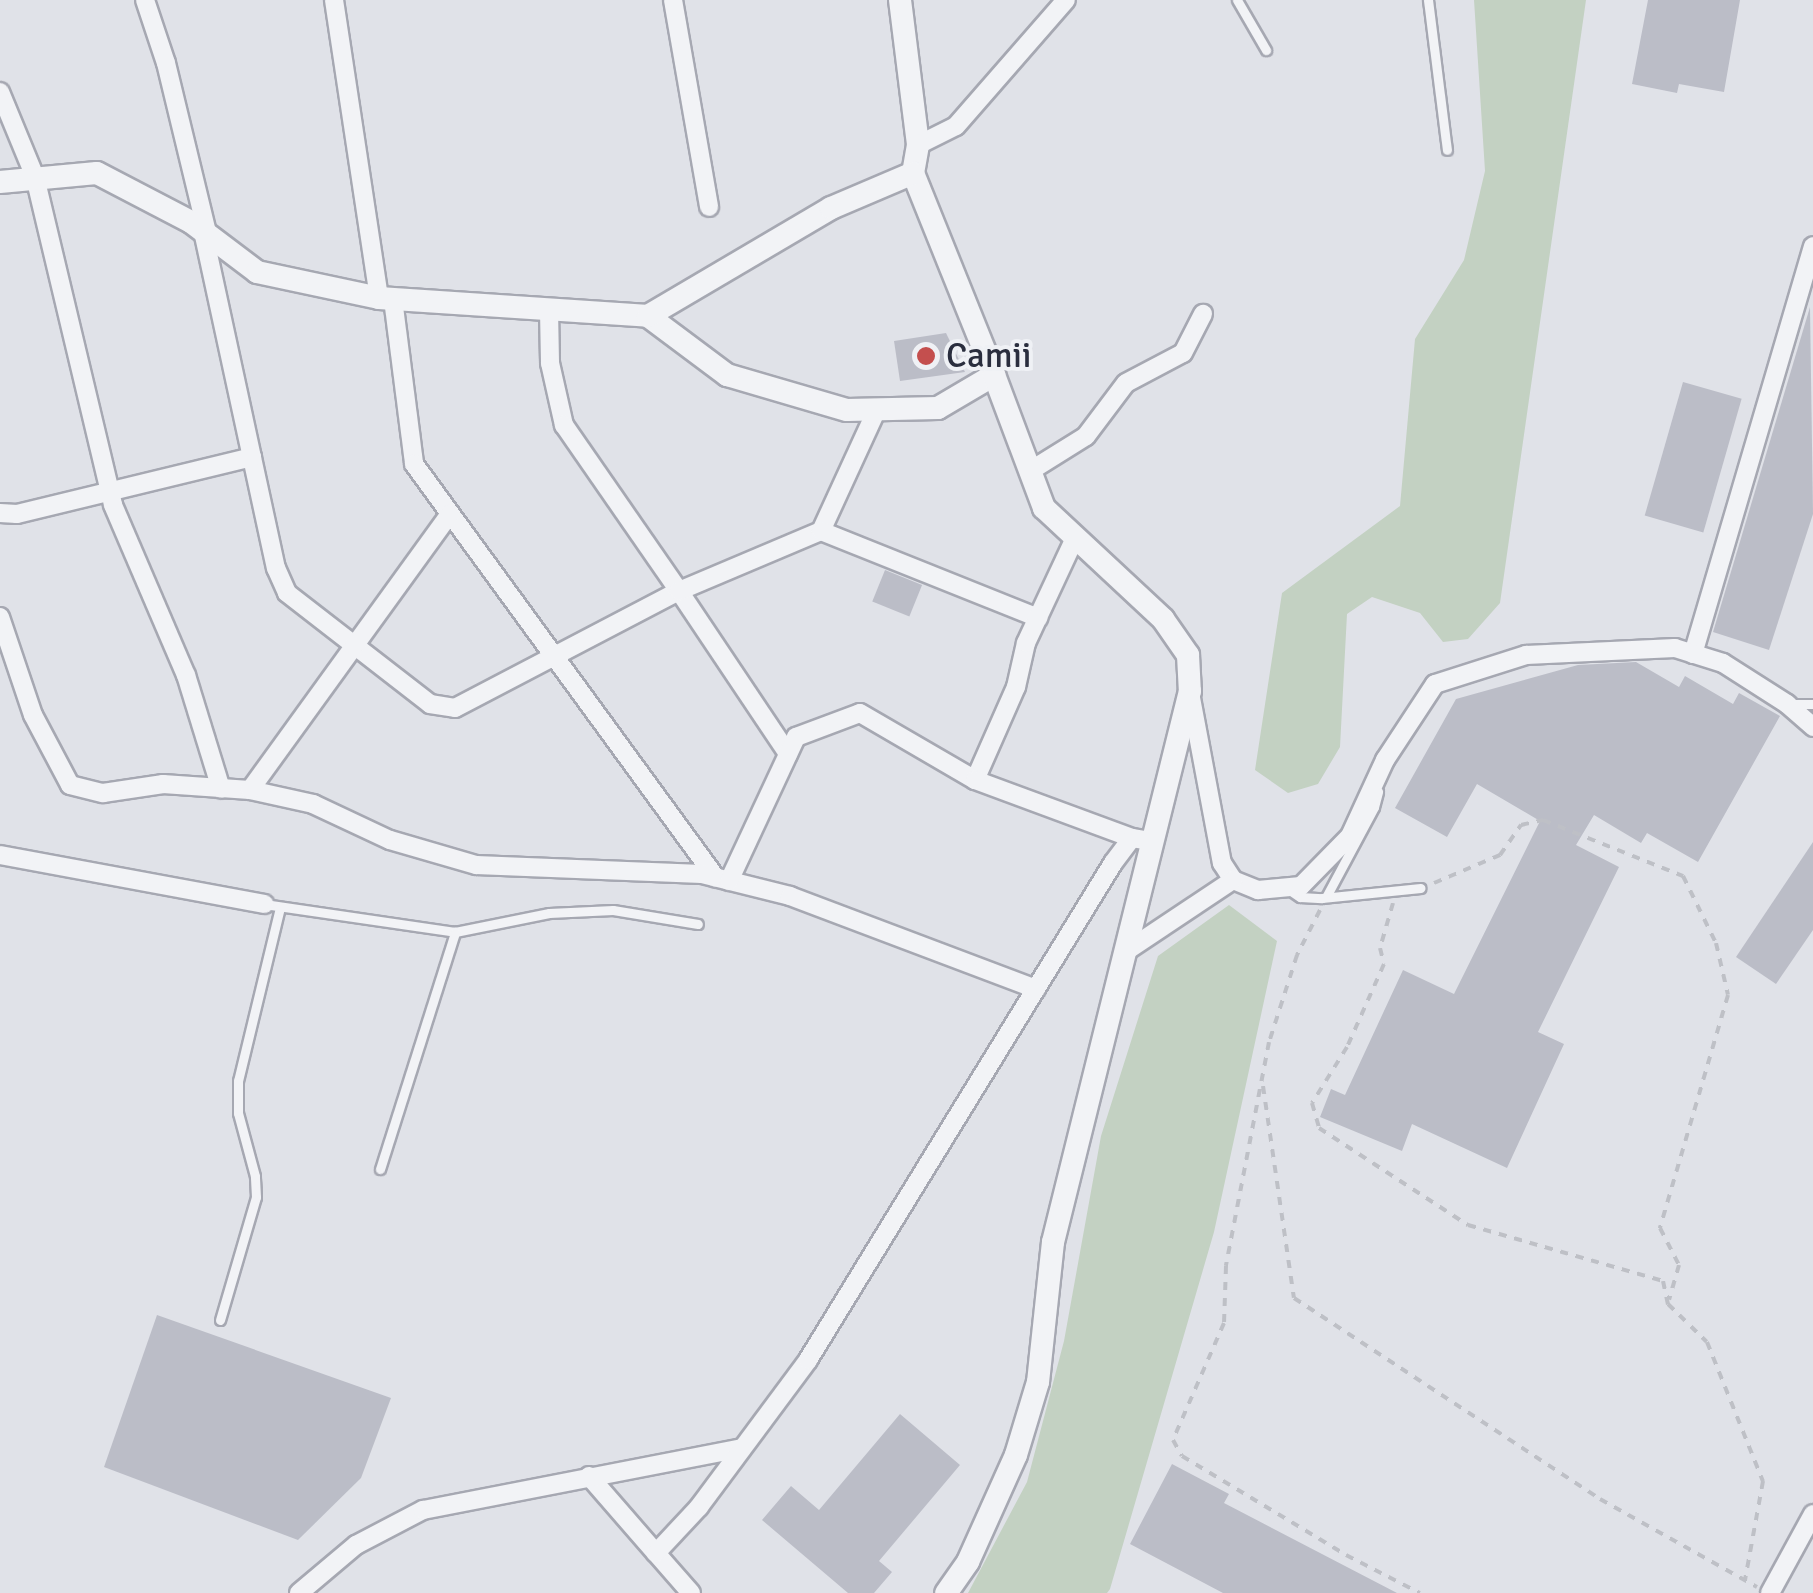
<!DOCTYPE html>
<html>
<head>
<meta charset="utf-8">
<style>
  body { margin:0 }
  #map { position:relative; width:1813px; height:1593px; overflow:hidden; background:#e0e2e8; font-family:Signika,sans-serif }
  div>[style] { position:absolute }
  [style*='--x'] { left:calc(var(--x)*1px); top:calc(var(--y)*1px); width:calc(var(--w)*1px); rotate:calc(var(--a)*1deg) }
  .green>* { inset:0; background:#c3d1c2 }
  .building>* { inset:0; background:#bbbdc7; transform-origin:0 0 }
  .path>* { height:4px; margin-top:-2px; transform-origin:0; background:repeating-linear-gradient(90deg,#bec0c6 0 8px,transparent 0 16px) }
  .roads { filter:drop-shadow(2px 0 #a6a8b2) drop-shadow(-2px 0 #a6a8b2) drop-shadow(0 2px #a6a8b2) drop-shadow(0 -2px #a6a8b2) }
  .service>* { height:9px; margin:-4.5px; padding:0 4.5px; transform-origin:4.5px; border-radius:4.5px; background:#f2f3f6 }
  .minor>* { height:18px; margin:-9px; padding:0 9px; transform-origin:9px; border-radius:9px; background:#f2f3f6 }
  .tertiary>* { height:22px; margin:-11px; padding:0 11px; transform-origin:11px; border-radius:11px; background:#f2f3f6 }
  .dots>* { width:28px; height:28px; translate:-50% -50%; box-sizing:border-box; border:5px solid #eff1f5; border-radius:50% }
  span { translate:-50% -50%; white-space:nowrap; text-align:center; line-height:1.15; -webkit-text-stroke:8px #eff1f5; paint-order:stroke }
  .poi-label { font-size:35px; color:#2a2e3e }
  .left { translate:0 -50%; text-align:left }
</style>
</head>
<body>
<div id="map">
  <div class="green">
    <div style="clip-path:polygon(1474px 0,1586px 0,1500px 603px,1468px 639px,1443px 642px,1420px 613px,1372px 597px,1347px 614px,1340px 747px,1318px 784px,1288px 793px,1255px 770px,1282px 593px,1400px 506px,1415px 339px,1464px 260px,1485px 171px)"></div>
    <div style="clip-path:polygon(1229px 905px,1277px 941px,1214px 1232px,1110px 1589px,1107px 1593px,968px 1593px,1027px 1482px,1064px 1341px,1101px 1136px,1158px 956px)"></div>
  </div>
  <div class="building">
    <div style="clip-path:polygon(1648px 0,1740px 0,1724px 92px,1679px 84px,1677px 93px,1632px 84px)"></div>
    <div style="clip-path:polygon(1810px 307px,1813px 514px,1769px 650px,1713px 632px)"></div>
    <div style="clip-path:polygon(946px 333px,965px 372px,900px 381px,894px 341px)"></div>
    <div style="left:1683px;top:382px;width:61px;height:139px;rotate:16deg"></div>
    <div style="left:885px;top:570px;width:40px;height:34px;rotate:22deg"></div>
    <div style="clip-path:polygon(1636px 662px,1679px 687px,1685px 676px,1733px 704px,1739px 693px,1780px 716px,1698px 862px,1647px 833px,1641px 843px,1594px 815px,1576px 845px,1619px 867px,1538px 1032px,1564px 1044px,1507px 1168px,1412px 1124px,1402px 1151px,1320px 1117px,1331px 1089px,1345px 1095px,1403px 970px,1454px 994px,1540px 821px,1477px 784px,1447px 837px,1395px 808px,1456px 699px,1578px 665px)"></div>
    <div style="clip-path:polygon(1813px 842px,1813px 930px,1776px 984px,1736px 957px)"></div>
    <div style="clip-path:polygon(157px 1315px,391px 1398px,361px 1478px,298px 1540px,104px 1467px)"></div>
    <div style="clip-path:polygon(900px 1414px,960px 1465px,879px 1561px,892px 1572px,874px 1593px,848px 1593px,762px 1520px,791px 1486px,819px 1510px)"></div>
    <div style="clip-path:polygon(1172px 1464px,1229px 1494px,1224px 1503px,1397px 1593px,1223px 1593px,1130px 1544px)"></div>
  </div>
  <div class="path">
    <div style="--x:1434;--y:883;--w:72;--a:-23"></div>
    <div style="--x:1500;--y:855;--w:37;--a:-55"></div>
    <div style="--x:1521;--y:825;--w:23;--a:-13"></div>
    <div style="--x:1543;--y:820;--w:151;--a:21.8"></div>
    <div style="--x:1683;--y:876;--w:75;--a:63.8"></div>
    <div style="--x:1716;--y:943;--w:53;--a:77"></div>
    <div style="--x:1728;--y:995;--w:243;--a:106.3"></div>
    <div style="--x:1660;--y:1228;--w:42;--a:62.8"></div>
    <div style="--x:1679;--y:1265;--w:36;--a:106"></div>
    <div style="--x:1393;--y:903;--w:47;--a:106.1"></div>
    <div style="--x:1380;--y:948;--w:16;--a:76"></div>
    <div style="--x:1384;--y:964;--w:91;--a:114"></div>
    <div style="--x:1347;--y:1047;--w:66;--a:122"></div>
    <div style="--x:1312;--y:1103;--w:26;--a:74"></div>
    <div style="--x:1319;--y:1128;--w:178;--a:33.1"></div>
    <div style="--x:1468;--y:1225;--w:203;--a:16"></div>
    <div style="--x:1663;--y:1281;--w:24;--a:78"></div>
    <div style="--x:1668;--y:1304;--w:54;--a:44.3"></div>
    <div style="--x:1707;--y:1342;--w:150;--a:68.1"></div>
    <div style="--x:1763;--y:1481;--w:101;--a:100.3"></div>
    <div style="--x:1320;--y:910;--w:51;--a:117.1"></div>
    <div style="--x:1297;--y:955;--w:91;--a:107.8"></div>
    <div style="--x:1269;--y:1042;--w:228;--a:100.9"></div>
    <div style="--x:1226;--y:1266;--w:57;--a:92"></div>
    <div style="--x:1224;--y:1323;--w:128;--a:113.6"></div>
    <div style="--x:1173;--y:1440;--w:18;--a:61"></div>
    <div style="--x:1182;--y:1456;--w:192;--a:31.1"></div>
    <div style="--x:1346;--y:1555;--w:83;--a:27.2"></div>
    <div style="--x:1263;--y:1086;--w:214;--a:81.7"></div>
    <div style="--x:1294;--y:1298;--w:366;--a:33.3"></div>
    <div style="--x:1600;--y:1499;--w:180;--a:29.3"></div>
  </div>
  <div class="roads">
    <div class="service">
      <div style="--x:1237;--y:0;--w:58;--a:59.9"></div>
      <div style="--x:1428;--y:0;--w:151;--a:82.8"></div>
      <div style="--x:1790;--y:704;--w:23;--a:0"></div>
      <div style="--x:1291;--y:891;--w:11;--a:34"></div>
      <div style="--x:1300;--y:897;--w:22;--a:3"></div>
      <div style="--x:1322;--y:898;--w:99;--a:-5.8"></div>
      <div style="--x:1326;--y:897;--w:102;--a:-61.9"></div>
      <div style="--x:1374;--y:807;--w:16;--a:-75"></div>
      <div style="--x:264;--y:904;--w:193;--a:8.3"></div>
      <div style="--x:455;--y:932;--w:96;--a:-11.4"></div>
      <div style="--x:549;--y:913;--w:64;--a:-2.7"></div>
      <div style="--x:613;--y:910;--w:86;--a:9.4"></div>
      <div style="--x:380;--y:1169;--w:249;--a:-72.4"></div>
      <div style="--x:220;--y:1320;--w:128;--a:-73.7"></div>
      <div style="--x:256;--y:1197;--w:21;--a:-93"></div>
      <div style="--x:255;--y:1176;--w:65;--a:-105.1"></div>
      <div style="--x:238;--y:1113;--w:32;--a:-90"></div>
      <div style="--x:238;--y:1081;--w:179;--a:-76.4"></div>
    </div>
    <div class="minor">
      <div style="--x:145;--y:0;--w:66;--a:71.6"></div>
      <div style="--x:166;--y:63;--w:178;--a:76.4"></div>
      <div style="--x:334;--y:0;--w:301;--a:81.4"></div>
      <div style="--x:673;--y:0;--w:210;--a:80.1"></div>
      <div style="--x:0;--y:92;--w:92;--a:67.6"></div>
      <div style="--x:35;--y:177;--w:337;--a:76.6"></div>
      <div style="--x:113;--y:505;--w:185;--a:66.8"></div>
      <div style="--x:186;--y:675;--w:119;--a:72.9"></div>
      <div style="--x:918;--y:145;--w:42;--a:-26.6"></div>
      <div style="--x:956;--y:126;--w:167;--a:-48.9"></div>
      <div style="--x:203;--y:231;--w:345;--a:77.8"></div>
      <div style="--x:276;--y:568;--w:27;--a:66"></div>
      <div style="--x:287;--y:593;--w:181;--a:37.8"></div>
      <div style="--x:430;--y:704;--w:25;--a:9"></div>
      <div style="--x:455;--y:708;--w:253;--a:-27.6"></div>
      <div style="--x:679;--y:591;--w:196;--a:56.2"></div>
      <div style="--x:393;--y:299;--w:166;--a:82.7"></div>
      <div style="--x:414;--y:464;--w:512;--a:53.89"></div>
      <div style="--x:549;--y:310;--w:53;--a:88.9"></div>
      <div style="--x:550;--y:363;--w:64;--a:77.3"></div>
      <div style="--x:564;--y:425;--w:202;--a:55.3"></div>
      <div style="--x:679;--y:591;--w:154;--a:-22.9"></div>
      <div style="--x:821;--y:531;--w:134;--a:-65.3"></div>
      <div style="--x:1030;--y:471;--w:66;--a:-32"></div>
      <div style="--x:1086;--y:436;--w:66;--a:-53"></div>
      <div style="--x:1126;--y:383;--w:64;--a:-27.8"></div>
      <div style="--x:1183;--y:353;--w:44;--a:-62.9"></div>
      <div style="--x:0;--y:513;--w:17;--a:3"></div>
      <div style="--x:17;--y:514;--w:242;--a:-13.6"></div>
      <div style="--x:821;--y:531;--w:234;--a:21.8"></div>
      <div style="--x:0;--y:617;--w:103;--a:71.4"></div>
      <div style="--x:33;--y:715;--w:79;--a:62.1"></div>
      <div style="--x:70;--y:785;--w:34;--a:14"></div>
      <div style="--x:103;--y:793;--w:61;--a:-8.5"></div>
      <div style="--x:163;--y:784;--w:87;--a:3.9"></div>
      <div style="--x:250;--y:790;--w:65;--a:12.5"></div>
      <div style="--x:313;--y:804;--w:85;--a:25.1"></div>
      <div style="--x:390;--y:840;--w:90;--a:16.2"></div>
      <div style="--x:476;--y:865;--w:226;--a:2.3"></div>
      <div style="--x:702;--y:874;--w:91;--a:14"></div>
      <div style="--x:790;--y:896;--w:263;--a:20.7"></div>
      <div style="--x:1693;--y:654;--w:425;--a:-73.6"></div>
      <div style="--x:1191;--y:698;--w:168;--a:79.4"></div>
      <div style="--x:1222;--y:863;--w:20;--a:57"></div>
      <div style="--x:1233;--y:880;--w:27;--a:22"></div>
      <div style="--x:1258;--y:890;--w:43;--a:-5.3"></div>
      <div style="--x:1301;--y:886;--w:70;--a:-45.6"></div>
      <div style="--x:1350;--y:836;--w:84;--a:-65.3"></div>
      <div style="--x:1385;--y:760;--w:91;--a:-56.7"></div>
      <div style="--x:1435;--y:684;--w:96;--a:-17.7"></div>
      <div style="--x:1526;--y:655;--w:149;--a:-2.7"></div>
      <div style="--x:1675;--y:648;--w:50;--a:17.4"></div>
      <div style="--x:1723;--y:663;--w:76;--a:32.6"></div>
      <div style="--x:1787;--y:704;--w:35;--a:41"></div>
      <div style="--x:975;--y:780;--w:102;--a:-66.2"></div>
      <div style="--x:1016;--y:687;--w:45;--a:-77.2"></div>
      <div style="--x:1026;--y:643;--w:116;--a:-65"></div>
      <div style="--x:250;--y:790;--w:341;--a:-54.1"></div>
      <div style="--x:0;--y:855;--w:269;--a:10.5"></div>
      <div style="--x:729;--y:881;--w:159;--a:-65"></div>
      <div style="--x:796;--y:737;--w:68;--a:-20.6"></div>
      <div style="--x:860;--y:713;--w:133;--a:30.2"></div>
      <div style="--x:975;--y:780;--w:167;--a:20.3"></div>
      <div style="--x:1125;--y:952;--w:130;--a:-33.7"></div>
      <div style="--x:589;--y:1476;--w:102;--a:49"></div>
      <div style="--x:299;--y:1593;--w:75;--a:-40.1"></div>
      <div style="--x:356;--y:1545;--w:76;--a:-27.6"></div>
      <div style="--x:423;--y:1510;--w:324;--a:-11"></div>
      <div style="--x:691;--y:1593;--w:53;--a:-131.2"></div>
      <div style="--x:656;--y:1553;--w:63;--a:-46.9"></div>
      <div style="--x:699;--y:1507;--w:183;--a:-53.4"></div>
      <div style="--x:808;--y:1360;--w:583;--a:-58.46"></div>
      <div style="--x:1113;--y:863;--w:31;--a:-53"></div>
      <div style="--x:1132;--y:838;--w:18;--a:9"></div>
      <div style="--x:1770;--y:1593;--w:90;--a:-61.4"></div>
    </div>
    <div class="tertiary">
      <div style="--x:900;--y:0;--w:146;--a:82.9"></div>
      <div style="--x:918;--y:145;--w:28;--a:100"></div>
      <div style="--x:913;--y:173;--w:218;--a:68.1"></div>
      <div style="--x:0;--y:182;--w:97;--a:-5.3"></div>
      <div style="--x:97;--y:173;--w:106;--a:27.5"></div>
      <div style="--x:191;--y:222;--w:83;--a:37.1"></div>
      <div style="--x:257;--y:272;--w:125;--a:12"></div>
      <div style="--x:379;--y:298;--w:270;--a:3.8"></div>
      <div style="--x:648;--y:316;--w:99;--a:36.8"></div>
      <div style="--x:727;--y:375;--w:125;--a:16.3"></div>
      <div style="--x:847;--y:410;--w:91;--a:-1.3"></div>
      <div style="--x:938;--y:408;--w:65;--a:-30.5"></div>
      <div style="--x:994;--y:375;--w:142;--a:69.4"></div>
      <div style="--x:1044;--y:508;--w:163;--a:43"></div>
      <div style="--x:1163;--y:619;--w:44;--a:55.2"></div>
      <div style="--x:1188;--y:655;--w:36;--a:87"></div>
      <div style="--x:1190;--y:691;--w:568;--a:103.96"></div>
      <div style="--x:1053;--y:1242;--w:141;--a:96.1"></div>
      <div style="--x:1038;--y:1382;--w:76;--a:106.8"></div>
      <div style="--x:1016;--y:1455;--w:117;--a:114.2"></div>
      <div style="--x:968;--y:1562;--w:38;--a:125"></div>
      <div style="--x:648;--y:316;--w:212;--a:-30.5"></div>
      <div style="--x:831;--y:208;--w:89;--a:-23.1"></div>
    </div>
  </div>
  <div class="dots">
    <div style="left:926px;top:356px;background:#c44f4e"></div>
  </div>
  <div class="poi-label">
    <span class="left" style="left:946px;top:356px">Camii</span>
  </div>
</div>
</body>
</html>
